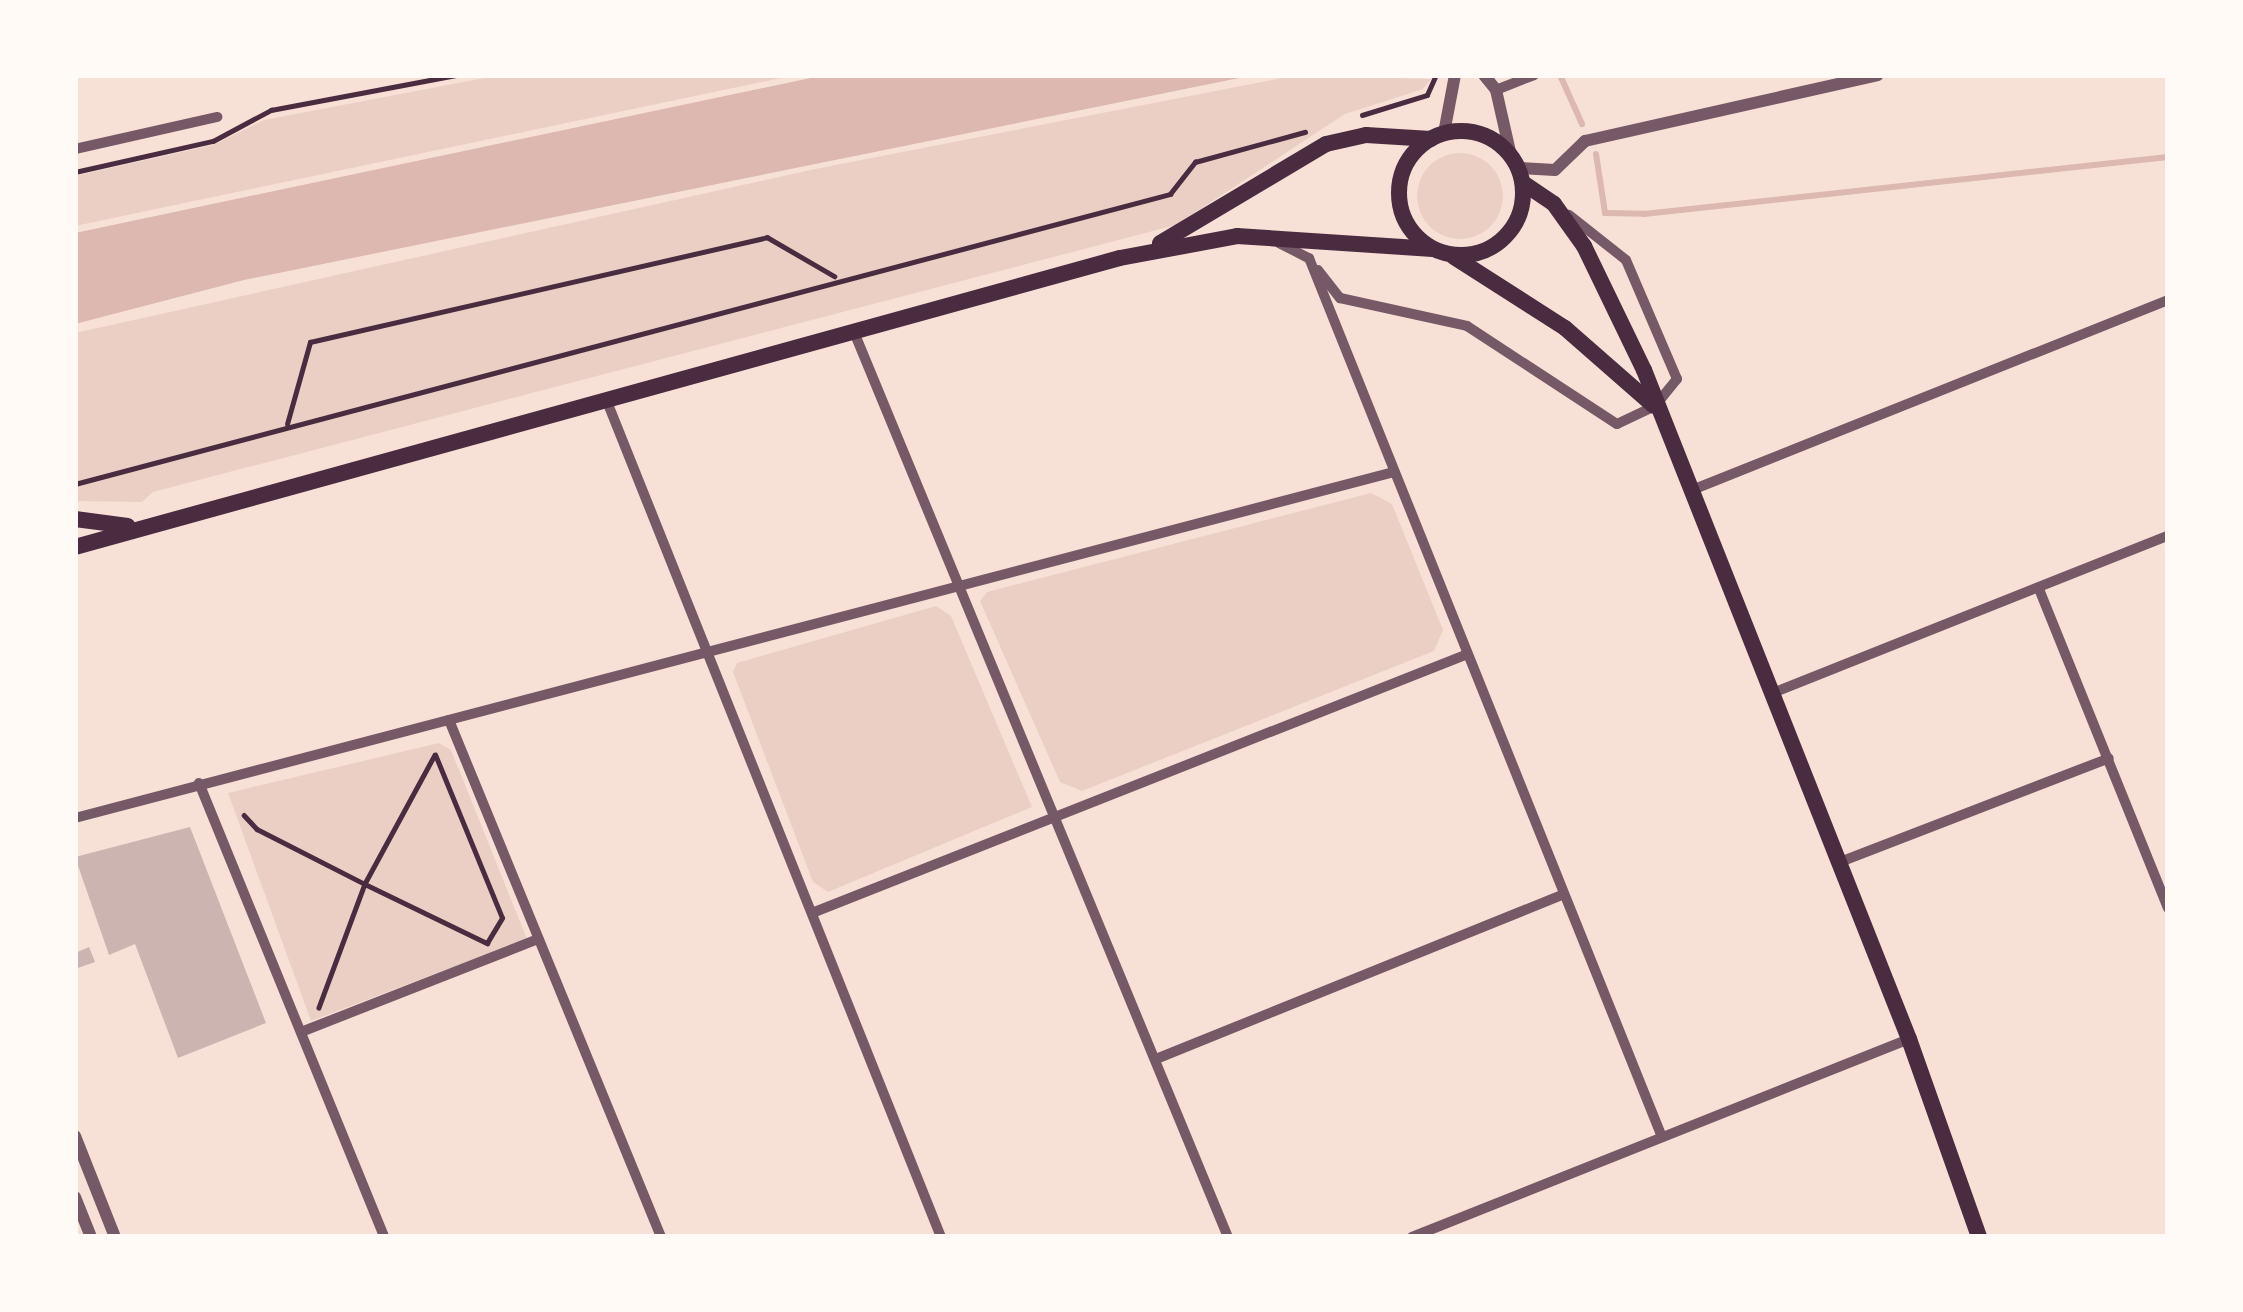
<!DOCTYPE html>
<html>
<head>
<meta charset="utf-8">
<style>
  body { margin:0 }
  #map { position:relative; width:2243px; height:1312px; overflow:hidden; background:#f7e1d7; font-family:Barlow,sans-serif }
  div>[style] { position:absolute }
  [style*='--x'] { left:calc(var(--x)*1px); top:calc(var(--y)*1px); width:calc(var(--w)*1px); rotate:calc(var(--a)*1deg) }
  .green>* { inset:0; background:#ebcfc5 }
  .round { border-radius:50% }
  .water>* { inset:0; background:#dcb8b0 }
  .stream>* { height:6px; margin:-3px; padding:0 3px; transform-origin:3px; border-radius:3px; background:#dcb8b0 }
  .building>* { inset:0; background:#ccb4b1 }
  .path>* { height:4.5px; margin:-2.25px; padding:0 2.25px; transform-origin:2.25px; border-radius:2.25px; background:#4a2c40 }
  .minor>* { height:10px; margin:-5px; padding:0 5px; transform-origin:5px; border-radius:5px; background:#755966 }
  .tertiary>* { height:12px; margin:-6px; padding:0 6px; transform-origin:6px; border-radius:6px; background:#755966 }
  .primary>* { height:16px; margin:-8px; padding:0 8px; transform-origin:8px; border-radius:8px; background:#4a2c40 }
  .primary>.ring { margin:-8px; padding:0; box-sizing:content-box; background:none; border:16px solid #4a2c40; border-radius:50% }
  span { translate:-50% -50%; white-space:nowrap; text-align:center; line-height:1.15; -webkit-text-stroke:9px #fffaf5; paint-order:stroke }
  .frame { position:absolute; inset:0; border:78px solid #fffaf5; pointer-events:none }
</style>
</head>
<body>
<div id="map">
  <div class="green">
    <div style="clip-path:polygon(500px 75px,795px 75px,75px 226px,75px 176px,213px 145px,264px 120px)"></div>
    <div style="clip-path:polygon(1297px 75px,1431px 79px,1423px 89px,1345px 114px,1176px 225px,153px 492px,142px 502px,75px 501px,75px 333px,815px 169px)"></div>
    <div class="round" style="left:1417px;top:153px;width:86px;height:86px"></div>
    <div style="clip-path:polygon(1371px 493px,1392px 504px,1443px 630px,1434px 651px,1082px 791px,1060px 782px,980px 601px,987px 592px)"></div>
    <div style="clip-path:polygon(936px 606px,951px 616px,1032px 807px,828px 892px,813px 882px,733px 672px,737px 663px)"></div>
    <div style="clip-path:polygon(439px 743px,451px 750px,527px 939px,311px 1021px,228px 793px)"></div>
  </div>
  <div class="water">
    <div style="clip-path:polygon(825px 75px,1254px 75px,244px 280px,75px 324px,75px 233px)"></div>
  </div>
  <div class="stream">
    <div style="--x:1560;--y:75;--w:54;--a:65.8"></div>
    <div style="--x:1596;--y:154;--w:60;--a:81.3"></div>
    <div style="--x:1605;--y:213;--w:39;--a:1"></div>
    <div style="--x:1644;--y:214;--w:527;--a:-6.21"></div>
  </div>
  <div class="building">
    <div style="clip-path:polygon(190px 827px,266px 1023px,178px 1058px,135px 944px,109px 955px,75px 857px)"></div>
    <div style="clip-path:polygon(89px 947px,95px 962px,75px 969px,75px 953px)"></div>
  </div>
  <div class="path">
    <div style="--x:1362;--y:115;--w:68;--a:-17.1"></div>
    <div style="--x:1427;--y:95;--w:22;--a:-66"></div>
    <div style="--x:75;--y:172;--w:141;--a:-12.7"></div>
    <div style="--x:213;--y:141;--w:66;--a:-28.1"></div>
    <div style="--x:271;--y:110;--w:188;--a:-10.7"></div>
    <div style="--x:287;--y:424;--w:85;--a:-74.3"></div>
    <div style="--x:310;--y:342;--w:469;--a:-12.9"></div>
    <div style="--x:767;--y:237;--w:78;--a:30.2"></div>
    <div style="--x:75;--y:484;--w:1133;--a:-14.83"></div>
    <div style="--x:1170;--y:194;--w:41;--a:-52"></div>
    <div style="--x:1195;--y:162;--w:114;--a:-15.3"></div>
    <div style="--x:244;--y:815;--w:19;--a:47"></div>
    <div style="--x:257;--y:829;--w:121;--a:27"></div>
    <div style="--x:365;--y:884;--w:136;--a:25.8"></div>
    <div style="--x:487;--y:943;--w:29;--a:-59"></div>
    <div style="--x:502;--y:918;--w:176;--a:-112.3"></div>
    <div style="--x:435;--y:755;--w:147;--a:118.5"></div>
    <div style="--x:365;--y:884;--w:132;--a:110.4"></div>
  </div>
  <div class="minor">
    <div style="--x:1496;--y:90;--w:41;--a:-21.5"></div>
    <div style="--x:75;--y:149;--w:146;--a:-12.7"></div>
    <div style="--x:1279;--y:243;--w:34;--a:27"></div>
    <div style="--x:1309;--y:258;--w:947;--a:68.12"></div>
    <div style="--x:1318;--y:270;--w:36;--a:52"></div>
    <div style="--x:1340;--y:298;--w:130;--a:12.4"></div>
    <div style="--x:1467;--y:326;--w:179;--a:33.2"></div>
    <div style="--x:1617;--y:424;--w:42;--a:-25.3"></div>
    <div style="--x:1655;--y:406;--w:35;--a:-51"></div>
    <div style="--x:1677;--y:379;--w:129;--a:-113.2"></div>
    <div style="--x:1626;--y:260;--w:73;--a:-141.7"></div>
    <div style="--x:854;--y:332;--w:979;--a:67.55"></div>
    <div style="--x:606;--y:399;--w:902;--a:68.21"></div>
    <div style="--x:1692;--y:490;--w:513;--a:-21.76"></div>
    <div style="--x:2039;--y:589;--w:344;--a:68"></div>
    <div style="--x:1775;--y:692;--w:423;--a:-21.7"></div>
    <div style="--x:449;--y:720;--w:559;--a:67.7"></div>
    <div style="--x:199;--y:783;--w:490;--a:67.8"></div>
    <div style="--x:75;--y:818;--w:1364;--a:-14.7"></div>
    <div style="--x:1840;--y:862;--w:288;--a:-21.1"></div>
    <div style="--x:812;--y:913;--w:702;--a:-21.56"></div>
    <div style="--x:301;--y:1032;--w:255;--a:-21.4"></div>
    <div style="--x:1156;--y:1059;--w:436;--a:-22"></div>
    <div style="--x:1412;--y:1237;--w:535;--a:-21.72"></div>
  </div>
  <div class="tertiary">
    <div style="--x:1484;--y:75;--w:19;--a:51"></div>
    <div style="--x:1496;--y:90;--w:68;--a:77.2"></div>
    <div style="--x:1444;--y:133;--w:59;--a:-79.3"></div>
    <div style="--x:1519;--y:168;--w:36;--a:3"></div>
    <div style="--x:1555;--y:170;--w:42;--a:-44"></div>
    <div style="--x:1585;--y:141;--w:300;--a:-12.7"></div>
    <div style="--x:75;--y:1136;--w:109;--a:68.4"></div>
    <div style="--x:75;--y:1197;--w:43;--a:68.2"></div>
  </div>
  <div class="primary">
    <div class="ring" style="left:1399px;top:131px;width:108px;height:108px"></div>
    <div style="--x:1523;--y:183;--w:37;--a:34"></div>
    <div style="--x:1554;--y:204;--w:52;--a:54.5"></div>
    <div style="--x:1584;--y:246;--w:138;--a:64.2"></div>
    <div style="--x:1644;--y:370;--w:720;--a:68.39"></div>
    <div style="--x:1909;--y:1039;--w:210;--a:70.5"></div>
    <div style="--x:1160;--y:243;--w:193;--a:-30.8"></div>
    <div style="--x:1326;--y:144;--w:41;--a:-12.7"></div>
    <div style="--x:1366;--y:135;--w:65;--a:3.5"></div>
    <div style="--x:1454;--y:257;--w:132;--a:32.6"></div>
    <div style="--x:1565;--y:328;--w:118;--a:41.2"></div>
    <div style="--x:75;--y:519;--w:53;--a:7.5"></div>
    <div style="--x:75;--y:547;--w:1084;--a:-15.46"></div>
    <div style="--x:1120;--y:258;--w:119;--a:-10.6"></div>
    <div style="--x:1237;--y:236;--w:196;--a:3.8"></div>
  </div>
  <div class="frame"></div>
</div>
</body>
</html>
